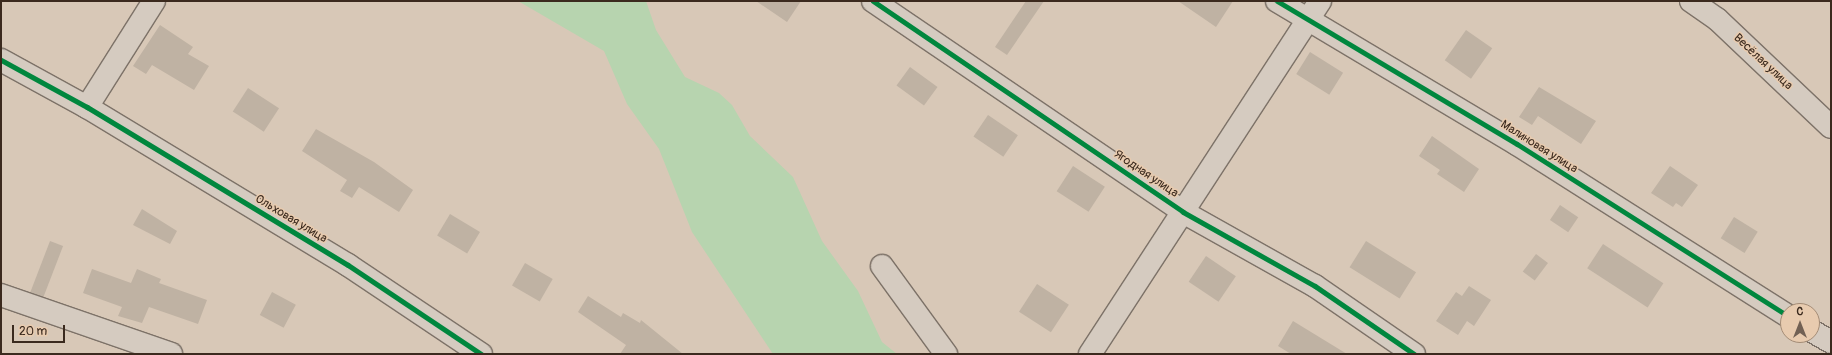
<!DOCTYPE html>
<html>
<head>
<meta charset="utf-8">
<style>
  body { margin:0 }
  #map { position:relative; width:1832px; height:355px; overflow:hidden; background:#d8c8b7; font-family:Pangolin,sans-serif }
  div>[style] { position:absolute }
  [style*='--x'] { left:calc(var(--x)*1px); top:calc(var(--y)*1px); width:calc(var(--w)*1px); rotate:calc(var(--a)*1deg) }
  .green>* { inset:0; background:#b7d4af }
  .building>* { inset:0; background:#bfb2a3; transform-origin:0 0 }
  .roads { filter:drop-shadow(1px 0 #7d7268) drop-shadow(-1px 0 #7d7268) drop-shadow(0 1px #7d7268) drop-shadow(0 -1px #7d7268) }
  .minor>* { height:22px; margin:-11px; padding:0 11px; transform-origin:11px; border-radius:11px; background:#d5cbc0 }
  .cycleway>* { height:5px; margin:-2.5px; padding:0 2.5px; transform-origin:2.5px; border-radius:2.5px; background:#00873e }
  span { translate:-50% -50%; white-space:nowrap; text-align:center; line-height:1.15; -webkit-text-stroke:3px #e8cbaf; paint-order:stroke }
  .street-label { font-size:12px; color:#3b2a1e }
  .frame { position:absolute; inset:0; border:2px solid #3b2a1e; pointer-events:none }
  .north { position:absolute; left:1780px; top:303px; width:40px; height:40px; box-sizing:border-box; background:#e8cbaf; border:1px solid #a38b75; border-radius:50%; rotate:0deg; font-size:11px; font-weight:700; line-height:16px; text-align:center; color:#3b2a1e }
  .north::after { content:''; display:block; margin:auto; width:14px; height:18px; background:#726154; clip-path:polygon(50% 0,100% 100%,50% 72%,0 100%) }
  .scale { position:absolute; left:12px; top:325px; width:53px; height:18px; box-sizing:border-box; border:2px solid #3b2a1e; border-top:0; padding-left:5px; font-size:12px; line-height:14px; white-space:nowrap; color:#3b2a1e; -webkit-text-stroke:3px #e8cbaf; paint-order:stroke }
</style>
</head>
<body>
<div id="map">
  <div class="green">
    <div style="clip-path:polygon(518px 1px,646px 1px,656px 30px,685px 77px,719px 93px,732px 105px,750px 136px,793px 177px,822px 241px,858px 291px,882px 342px,897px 354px,773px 354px,692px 232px,659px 149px,627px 104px,604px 51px)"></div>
  </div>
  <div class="building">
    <div style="clip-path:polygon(756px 1px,801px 1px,787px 22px)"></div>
    <div style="clip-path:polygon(1026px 1px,1044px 1px,1007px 55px,995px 47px)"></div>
    <div style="clip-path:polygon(1178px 1px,1233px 1px,1216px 27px)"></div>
    <div style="clip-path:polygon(160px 25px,193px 47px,188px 54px,209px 66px,194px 90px,152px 65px,146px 74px,133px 66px)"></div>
    <div style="left:1466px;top:30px;width:32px;height:37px;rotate:35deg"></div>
    <div style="left:1310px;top:52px;width:39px;height:26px;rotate:32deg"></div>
    <div style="left:910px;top:67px;width:34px;height:23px;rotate:36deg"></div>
    <div style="clip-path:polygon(1539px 87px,1596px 121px,1581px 144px,1538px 116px,1532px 125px,1519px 117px)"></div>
    <div style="left:248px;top:88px;width:37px;height:28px;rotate:33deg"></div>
    <div style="left:988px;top:115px;width:36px;height:26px;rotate:34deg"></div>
    <div style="clip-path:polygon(316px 129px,374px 162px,413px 190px,399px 212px,359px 187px,352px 198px,340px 191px,347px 180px,302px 151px)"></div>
    <div style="clip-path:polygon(1432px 136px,1479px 169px,1464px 192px,1437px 174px,1440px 170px,1419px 156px)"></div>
    <div style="left:1073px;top:166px;width:38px;height:30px;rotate:33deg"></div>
    <div style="clip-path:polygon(1670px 166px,1698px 185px,1682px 207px,1676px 203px,1673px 207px,1651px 193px)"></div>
    <div style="left:1560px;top:205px;width:22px;height:18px;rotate:34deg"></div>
    <div style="clip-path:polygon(142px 209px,177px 231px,170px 244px,133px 225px)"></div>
    <div style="left:450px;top:214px;width:35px;height:25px;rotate:31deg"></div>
    <div style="left:1734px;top:217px;width:28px;height:25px;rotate:32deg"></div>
    <div style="left:50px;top:241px;width:14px;height:55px;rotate:21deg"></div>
    <div style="left:1366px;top:241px;width:59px;height:31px;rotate:32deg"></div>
    <div style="left:1603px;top:244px;width:72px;height:29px;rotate:33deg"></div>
    <div style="left:1536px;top:254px;width:15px;height:22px;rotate:37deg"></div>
    <div style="left:1206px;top:256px;width:36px;height:31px;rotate:34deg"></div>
    <div style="left:525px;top:263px;width:32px;height:26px;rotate:30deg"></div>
    <div style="clip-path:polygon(92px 269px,131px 283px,137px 269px,161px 279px,159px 283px,207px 300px,198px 324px,149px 307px,142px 323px,118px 316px,122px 307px,83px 293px)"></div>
    <div style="left:1037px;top:284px;width:38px;height:33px;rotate:33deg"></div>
    <div style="clip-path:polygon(1469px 286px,1491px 300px,1474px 326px,1467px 321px,1458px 335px,1436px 321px,1456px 292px,1462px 296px)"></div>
    <div style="left:272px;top:292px;width:27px;height:26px;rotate:28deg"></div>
    <div style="clip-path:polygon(588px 296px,621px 317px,623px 313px,640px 323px,641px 320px,683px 354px,620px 354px,626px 345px,578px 312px)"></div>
    <div style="clip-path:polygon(1293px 321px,1347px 354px,1291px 354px,1278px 346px)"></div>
  </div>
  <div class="roads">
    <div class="minor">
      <div style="--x:873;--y:1;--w:375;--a:34.2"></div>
      <div style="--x:1183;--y:212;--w:151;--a:29.3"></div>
      <div style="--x:1315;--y:286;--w:120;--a:34.5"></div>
      <div style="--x:1277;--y:1;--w:279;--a:30.8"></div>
      <div style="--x:1517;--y:144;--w:321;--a:32.4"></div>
      <div style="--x:1691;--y:1;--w:32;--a:35"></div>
      <div style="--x:1717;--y:19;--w:157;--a:43.5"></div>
      <div style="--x:1;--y:60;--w:98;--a:28.7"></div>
      <div style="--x:87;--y:107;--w:305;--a:31.2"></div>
      <div style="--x:348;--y:265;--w:160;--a:33.8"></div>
      <div style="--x:87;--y:107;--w:125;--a:-57.7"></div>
      <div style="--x:882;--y:266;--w:109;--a:54"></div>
      <div style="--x:1;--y:295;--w:180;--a:19.1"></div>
      <div style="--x:1812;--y:331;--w:22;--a:30"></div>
      <div style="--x:1090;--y:354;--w:421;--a:-56.9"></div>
    </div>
  </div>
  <div class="cycleway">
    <div style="--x:873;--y:1;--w:375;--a:34.2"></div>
    <div style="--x:1183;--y:212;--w:151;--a:29.3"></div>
    <div style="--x:1315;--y:286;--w:120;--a:34.5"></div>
    <div style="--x:1277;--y:1;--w:279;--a:30.8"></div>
    <div style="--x:1517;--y:144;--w:321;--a:32.4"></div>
    <div style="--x:1;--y:60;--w:98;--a:28.7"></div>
    <div style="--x:87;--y:107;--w:305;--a:31.2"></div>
    <div style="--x:348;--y:265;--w:160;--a:33.8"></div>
  </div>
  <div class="street-label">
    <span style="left:1763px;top:62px;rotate:43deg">Весёлая улица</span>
    <span style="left:1539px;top:147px;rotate:32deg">Малиновая улица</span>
    <span style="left:1146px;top:174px;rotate:34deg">Ягодная улица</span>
    <span style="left:291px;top:219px;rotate:31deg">Ольховая улица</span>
  </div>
  <div class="frame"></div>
  <div class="north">С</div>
  <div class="scale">20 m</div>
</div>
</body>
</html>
